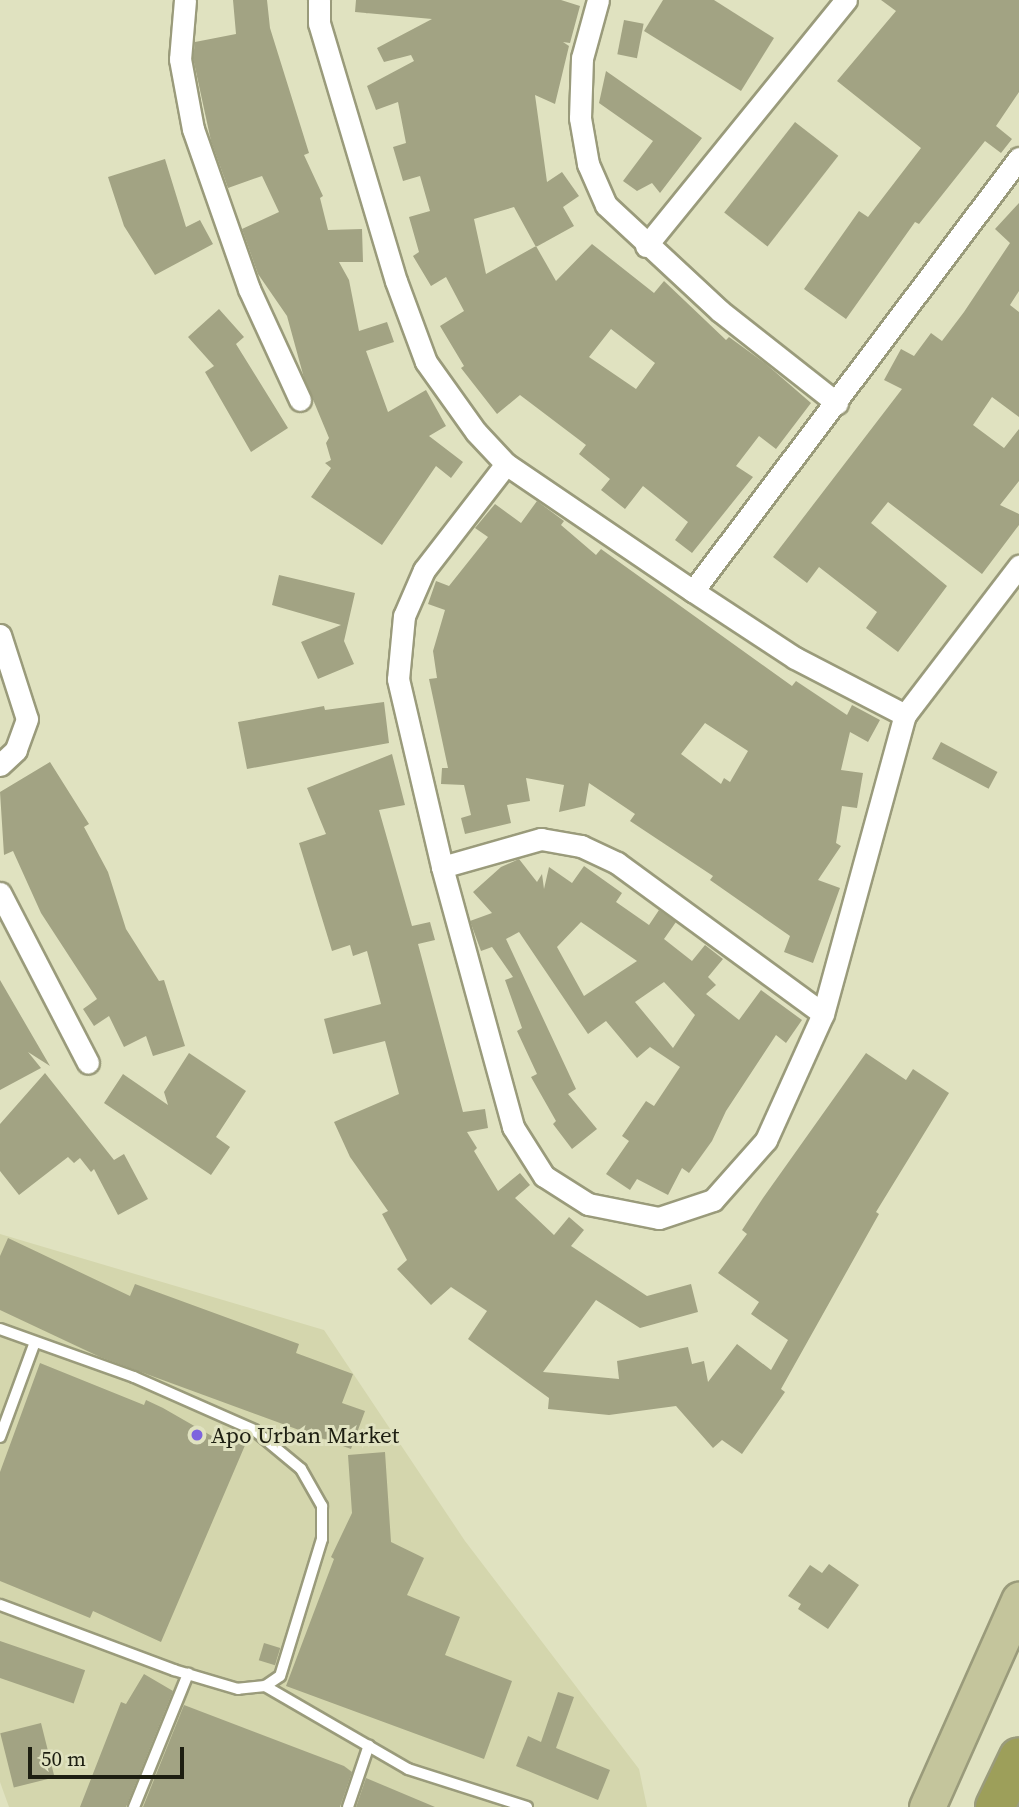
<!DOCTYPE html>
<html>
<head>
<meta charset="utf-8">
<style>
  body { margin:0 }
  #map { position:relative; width:1019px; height:1807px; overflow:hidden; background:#e0e2c0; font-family:"Source Serif 4",serif }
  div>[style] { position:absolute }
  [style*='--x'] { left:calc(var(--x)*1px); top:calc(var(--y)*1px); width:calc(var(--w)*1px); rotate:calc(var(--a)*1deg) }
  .built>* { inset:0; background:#d4d6ad }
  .building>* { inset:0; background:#a2a383; transform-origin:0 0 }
  .roads { filter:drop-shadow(2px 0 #9a9b7b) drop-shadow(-2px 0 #9a9b7b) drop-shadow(0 2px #9a9b7b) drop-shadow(0 -2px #9a9b7b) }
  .service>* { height:10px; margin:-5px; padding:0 5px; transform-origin:5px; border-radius:5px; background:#fff }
  .minor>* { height:21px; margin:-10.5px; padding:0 10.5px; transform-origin:10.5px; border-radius:10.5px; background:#fff }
  .primary>* { height:35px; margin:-17.5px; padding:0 17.5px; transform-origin:17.5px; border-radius:17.5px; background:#c4c59c }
  .motorway>* { height:38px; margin:-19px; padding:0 19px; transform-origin:19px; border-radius:19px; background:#9d9f5a }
  .dots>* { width:19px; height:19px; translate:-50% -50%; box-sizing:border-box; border:4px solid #e0e2c0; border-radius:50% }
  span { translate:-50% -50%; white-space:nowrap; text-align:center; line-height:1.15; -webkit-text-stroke:6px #e0e2c0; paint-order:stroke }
  .poi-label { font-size:23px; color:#1d1e11 }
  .left { translate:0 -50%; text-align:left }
  .scale { position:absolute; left:28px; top:1747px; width:156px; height:32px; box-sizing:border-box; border:4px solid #1d1e11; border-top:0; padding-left:9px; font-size:21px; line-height:24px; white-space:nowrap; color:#1d1e11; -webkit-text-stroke:5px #e0e2c0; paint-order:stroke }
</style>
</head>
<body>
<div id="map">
  <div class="built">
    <div style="clip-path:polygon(0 1234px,324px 1330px,465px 1541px,639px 1769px,647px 1807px,9px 1807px,0 1782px)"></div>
  </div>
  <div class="building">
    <div style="clip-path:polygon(233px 0,267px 0,270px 28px,309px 153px,304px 155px,323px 196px,320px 198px,328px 230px,362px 229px,363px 262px,339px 262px,349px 280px,359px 331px,387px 322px,394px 342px,366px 351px,388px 412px,426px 390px,446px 426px,429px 436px,463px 462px,451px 478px,436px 466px,382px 545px,311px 497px,331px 468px,325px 463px,331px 460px,326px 443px,329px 438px,304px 378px,287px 316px,258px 274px,242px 229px,279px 212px,262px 176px,228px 188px,211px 141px,193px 58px,195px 42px,236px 34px)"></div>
    <div style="clip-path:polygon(evenodd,356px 0,561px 0,580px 6px,570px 43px,563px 42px,569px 46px,555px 104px,535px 95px,547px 182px,562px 172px,579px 196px,563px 207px,574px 226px,536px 247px,514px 207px,474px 219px,486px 274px,536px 246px,556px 281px,592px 244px,654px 293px,664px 281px,726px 340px,729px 337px,766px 364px,811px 403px,776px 449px,759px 436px,736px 466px,753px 477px,692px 553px,675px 540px,688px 522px,643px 486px,625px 509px,601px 490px,610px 479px,579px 454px,586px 445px,520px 395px,497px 414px,461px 368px,464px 366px,440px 326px,464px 311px,446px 277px,431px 286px,413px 256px,419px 252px,409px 217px,430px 211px,420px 176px,403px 181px,393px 147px,406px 143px,398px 102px,376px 110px,367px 86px,414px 61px,411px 55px,384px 62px,377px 48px,432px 19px,355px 12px,356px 0,611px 329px,655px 363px,636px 389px,589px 357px,611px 329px)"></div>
    <div style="clip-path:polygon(663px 0,714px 0,774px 38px,741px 91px,644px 31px)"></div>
    <div style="clip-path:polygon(881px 0,1019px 0,1019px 92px,996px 126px,1012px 139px,1001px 153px,985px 141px,919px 224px,915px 222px,846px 319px,804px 289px,859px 211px,868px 217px,921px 148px,837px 81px,896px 11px)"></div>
    <div style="left:624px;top:20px;width:20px;height:35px;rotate:11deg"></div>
    <div style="clip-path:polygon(606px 71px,702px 138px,660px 193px,652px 183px,637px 191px,623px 181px,653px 141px,599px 103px)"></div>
    <div style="left:795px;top:122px;width:55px;height:115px;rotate:38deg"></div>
    <div style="clip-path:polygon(165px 159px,186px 227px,200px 220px,213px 244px,155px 275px,124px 226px,108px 177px)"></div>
    <div style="clip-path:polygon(1019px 203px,1019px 291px,1010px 305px,1019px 312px,1019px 417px,992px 397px,973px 425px,1004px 448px,1019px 429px,1019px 481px,1000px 505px,1019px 514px,1019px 525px,982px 574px,888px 502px,871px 523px,947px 586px,898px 652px,866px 628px,877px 612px,819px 567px,807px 583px,773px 557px,902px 389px,884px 380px,901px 349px,914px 356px,931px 333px,942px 341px,964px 312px,1010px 243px,995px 229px)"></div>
    <div style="clip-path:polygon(219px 309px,244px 337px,236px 344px,288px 428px,251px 452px,205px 372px,214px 366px,188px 337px)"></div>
    <div style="clip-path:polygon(evenodd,537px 501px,564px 521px,561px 525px,596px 555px,601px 549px,792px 686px,796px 681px,847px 715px,852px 705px,880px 720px,868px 742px,850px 732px,841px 770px,863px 773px,857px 808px,842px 806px,836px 843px,841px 846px,818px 880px,840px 888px,813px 963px,784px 952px,790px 936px,710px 880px,713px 876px,630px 821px,635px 814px,589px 783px,585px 806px,559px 812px,564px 785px,526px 778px,530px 801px,507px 805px,511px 823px,465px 834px,461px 818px,471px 815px,464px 785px,441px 784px,442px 768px,448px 768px,429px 679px,437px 678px,433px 651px,445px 610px,428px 604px,436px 581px,449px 586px,488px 537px,475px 528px,495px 504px,521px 523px,537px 501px,705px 723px,748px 751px,730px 782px,724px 778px,721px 784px,681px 754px,705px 723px)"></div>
    <div style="clip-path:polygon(279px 575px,355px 593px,344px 641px,354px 664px,318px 679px,301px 642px,341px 625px,272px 605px)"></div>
    <div style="clip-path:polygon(384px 702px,389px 743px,247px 769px,238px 722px,324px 706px,325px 710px)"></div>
    <div style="left:941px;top:742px;width:64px;height:19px;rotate:28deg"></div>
    <div style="clip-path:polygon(392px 754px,405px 805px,379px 810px,412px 926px,430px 922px,435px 940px,418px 944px,463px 1112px,485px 1109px,488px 1128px,467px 1132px,477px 1148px,474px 1151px,498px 1191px,520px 1173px,530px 1185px,515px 1198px,554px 1235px,569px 1217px,584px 1230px,571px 1246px,647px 1296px,691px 1284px,698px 1312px,640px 1328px,596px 1300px,543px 1372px,619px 1379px,617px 1361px,688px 1347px,692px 1364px,704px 1361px,708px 1382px,737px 1344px,771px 1370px,788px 1340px,751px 1314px,759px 1302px,718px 1273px,747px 1234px,742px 1230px,763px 1198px,866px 1053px,906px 1080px,913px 1069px,949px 1093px,876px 1212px,879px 1214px,781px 1389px,785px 1392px,742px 1454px,722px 1440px,713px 1448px,676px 1406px,609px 1415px,548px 1409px,549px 1398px,468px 1339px,487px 1311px,451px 1287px,431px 1305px,397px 1269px,407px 1260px,382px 1214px,388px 1211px,350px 1157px,334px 1122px,399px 1094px,385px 1041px,333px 1054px,324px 1019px,381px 1004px,367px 951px,353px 956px,350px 945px,332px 951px,299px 843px,326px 834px,307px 788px)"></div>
    <div style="clip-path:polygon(50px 762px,89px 824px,84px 827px,108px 872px,126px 929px,159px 981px,164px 980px,185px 1046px,153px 1056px,146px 1036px,124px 1047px,109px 1016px,94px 1026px,83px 1009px,97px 999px,41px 913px,13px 851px,4px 855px,0 792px)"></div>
    <div style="clip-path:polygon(evenodd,519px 859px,537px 882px,542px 874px,544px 889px,549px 867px,572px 883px,584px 866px,622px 893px,616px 902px,649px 925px,659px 910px,676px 922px,664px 939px,692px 961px,705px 945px,723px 959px,708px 977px,716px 985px,706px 994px,739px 1020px,761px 990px,802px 1020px,786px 1043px,776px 1035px,726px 1111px,712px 1141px,689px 1173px,682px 1168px,668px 1195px,637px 1179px,630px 1190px,606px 1174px,629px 1141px,622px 1136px,646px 1101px,654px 1106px,680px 1067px,650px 1047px,637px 1058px,606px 1021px,588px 1034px,519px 932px,506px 939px,576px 1089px,568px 1094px,597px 1129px,572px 1149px,553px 1124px,556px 1121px,531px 1077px,537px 1074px,517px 1031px,522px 1028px,505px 980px,513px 977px,492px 947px,481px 951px,470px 921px,492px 913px,473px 892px,501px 867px,519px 859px,581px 922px,637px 961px,584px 996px,557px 947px,581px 922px,519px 859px,664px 982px,695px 1015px,673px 1048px,635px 1002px,664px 982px)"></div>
    <div style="clip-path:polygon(0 980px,50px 1066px,28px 1052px,41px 1068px,0 1090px)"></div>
    <div style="clip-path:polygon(189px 1053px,246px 1091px,216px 1137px,230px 1147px,211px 1175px,104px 1103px,123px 1074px,168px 1105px,164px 1092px)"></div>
    <div style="clip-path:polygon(45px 1073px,114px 1160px,124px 1154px,148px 1199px,118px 1215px,94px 1169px,91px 1172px,80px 1158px,74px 1163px,68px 1157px,19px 1195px,0 1171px,0 1124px)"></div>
    <div style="clip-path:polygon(8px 1238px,130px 1296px,135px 1284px,299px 1344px,296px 1353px,353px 1374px,342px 1403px,365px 1411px,351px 1449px,100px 1357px,0 1310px,0 1256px)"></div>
    <div style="clip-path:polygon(40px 1363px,144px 1405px,146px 1400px,163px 1408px,217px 1439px,220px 1432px,246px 1443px,161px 1642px,93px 1611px,90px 1618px,0 1581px,0 1472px)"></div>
    <div style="clip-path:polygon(385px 1452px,391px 1542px,424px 1558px,407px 1595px,460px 1617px,445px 1655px,512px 1681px,484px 1759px,286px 1686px,334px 1559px,331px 1557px,352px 1513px,348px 1455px)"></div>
    <div style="clip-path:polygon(829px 1564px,859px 1585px,828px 1629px,798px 1609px,801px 1604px,788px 1596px,810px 1565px,822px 1573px)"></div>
    <div style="left:0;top:1641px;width:90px;height:35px;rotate:19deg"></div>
    <div style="left:264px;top:1643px;width:17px;height:18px;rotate:17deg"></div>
    <div style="clip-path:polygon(144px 1674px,173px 1691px,126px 1807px,80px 1807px,121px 1702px,126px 1704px)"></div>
    <div style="clip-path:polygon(558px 1692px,574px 1697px,556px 1748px,610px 1770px,598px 1800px,516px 1766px,528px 1736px,541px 1742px)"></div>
    <div style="clip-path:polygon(184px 1705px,344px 1766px,352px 1772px,340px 1807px,143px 1807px)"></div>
    <div style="left:41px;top:1723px;width:56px;height:42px;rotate:76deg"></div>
    <div style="clip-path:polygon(366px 1778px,435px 1807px,356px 1807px)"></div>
  </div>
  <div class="roads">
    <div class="service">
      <div style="--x:0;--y:1329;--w:142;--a:19.7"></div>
      <div style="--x:134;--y:1377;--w:131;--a:23.8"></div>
      <div style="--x:254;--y:1430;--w:61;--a:39.7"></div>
      <div style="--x:301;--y:1469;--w:43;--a:60.4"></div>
      <div style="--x:322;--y:1506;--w:33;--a:90"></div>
      <div style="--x:322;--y:1539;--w:143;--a:107"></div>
      <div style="--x:280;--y:1676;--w:18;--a:146"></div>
      <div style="--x:265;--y:1686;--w:27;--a:174"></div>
      <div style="--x:238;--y:1689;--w:67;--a:-163.5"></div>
      <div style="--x:174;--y:1670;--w:186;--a:-159.5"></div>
      <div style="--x:0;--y:1437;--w:101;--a:-69.8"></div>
      <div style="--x:265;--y:1686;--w:165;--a:30.1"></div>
      <div style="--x:408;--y:1769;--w:125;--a:17.7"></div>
      <div style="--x:134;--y:1807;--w:144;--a:-67.9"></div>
      <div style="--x:348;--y:1807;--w:65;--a:-71.3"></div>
    </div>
    <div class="minor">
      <div style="--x:185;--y:0;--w:59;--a:94.8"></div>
      <div style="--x:180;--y:59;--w:71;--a:79.5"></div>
      <div style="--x:193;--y:129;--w:170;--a:70.7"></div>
      <div style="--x:249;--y:289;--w:122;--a:65.3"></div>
      <div style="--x:319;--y:0;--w:23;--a:90"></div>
      <div style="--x:319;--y:23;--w:269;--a:73.4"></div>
      <div style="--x:396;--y:281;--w:86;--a:69.7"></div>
      <div style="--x:426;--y:362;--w:86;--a:54.5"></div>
      <div style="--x:476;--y:432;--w:44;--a:46.8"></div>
      <div style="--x:506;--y:464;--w:226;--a:34.2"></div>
      <div style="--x:693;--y:591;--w:122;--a:33.3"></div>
      <div style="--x:795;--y:658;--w:124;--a:27.4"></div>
      <div style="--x:598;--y:0;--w:60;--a:105.4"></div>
      <div style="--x:582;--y:58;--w:60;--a:91.9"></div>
      <div style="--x:580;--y:118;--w:47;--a:80.1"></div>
      <div style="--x:588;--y:164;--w:45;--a:66.3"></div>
      <div style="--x:606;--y:205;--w:156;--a:42.9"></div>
      <div style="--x:720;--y:311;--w:149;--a:38.2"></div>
      <div style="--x:646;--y:246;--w:317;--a:-50.9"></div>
      <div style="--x:506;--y:464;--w:134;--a:127.7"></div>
      <div style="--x:424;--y:570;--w:50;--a:113.5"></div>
      <div style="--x:404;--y:616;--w:63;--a:95.4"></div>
      <div style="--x:398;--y:679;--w:193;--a:76.8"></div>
      <div style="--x:442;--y:867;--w:270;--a:74.7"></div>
      <div style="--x:513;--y:1127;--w:58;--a:57.7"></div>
      <div style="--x:544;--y:1176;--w:52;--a:32.5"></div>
      <div style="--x:588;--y:1204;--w:72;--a:11.2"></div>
      <div style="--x:659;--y:1218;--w:57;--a:-18.4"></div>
      <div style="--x:713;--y:1200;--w:80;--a:-48.5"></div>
      <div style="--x:766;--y:1140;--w:138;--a:-65.7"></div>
      <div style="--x:823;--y:1014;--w:310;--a:-74.7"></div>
      <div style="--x:905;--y:715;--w:188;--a:-52.6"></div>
      <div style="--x:693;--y:591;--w:542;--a:-53.02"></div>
      <div style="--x:0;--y:635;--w:88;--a:72.2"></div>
      <div style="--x:27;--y:719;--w:33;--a:110"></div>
      <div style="--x:16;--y:750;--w:22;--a:137"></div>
      <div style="--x:442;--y:867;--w:103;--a:-15.8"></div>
      <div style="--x:541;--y:839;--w:41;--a:9.9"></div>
      <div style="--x:581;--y:846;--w:40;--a:25"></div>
      <div style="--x:617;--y:863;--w:255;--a:36.2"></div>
      <div style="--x:0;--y:893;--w:191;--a:62.6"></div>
    </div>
    <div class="primary">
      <div style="--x:927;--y:1807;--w:227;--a:-66"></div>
    </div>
    <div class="motorway">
      <div style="--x:995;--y:1807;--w:55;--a:-64.4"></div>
    </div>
  </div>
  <div class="dots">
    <div style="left:197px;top:1435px;background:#7d63de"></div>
  </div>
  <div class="poi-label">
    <span class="left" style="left:211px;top:1435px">Apo Urban Market</span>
  </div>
  <div class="scale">50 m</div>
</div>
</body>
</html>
